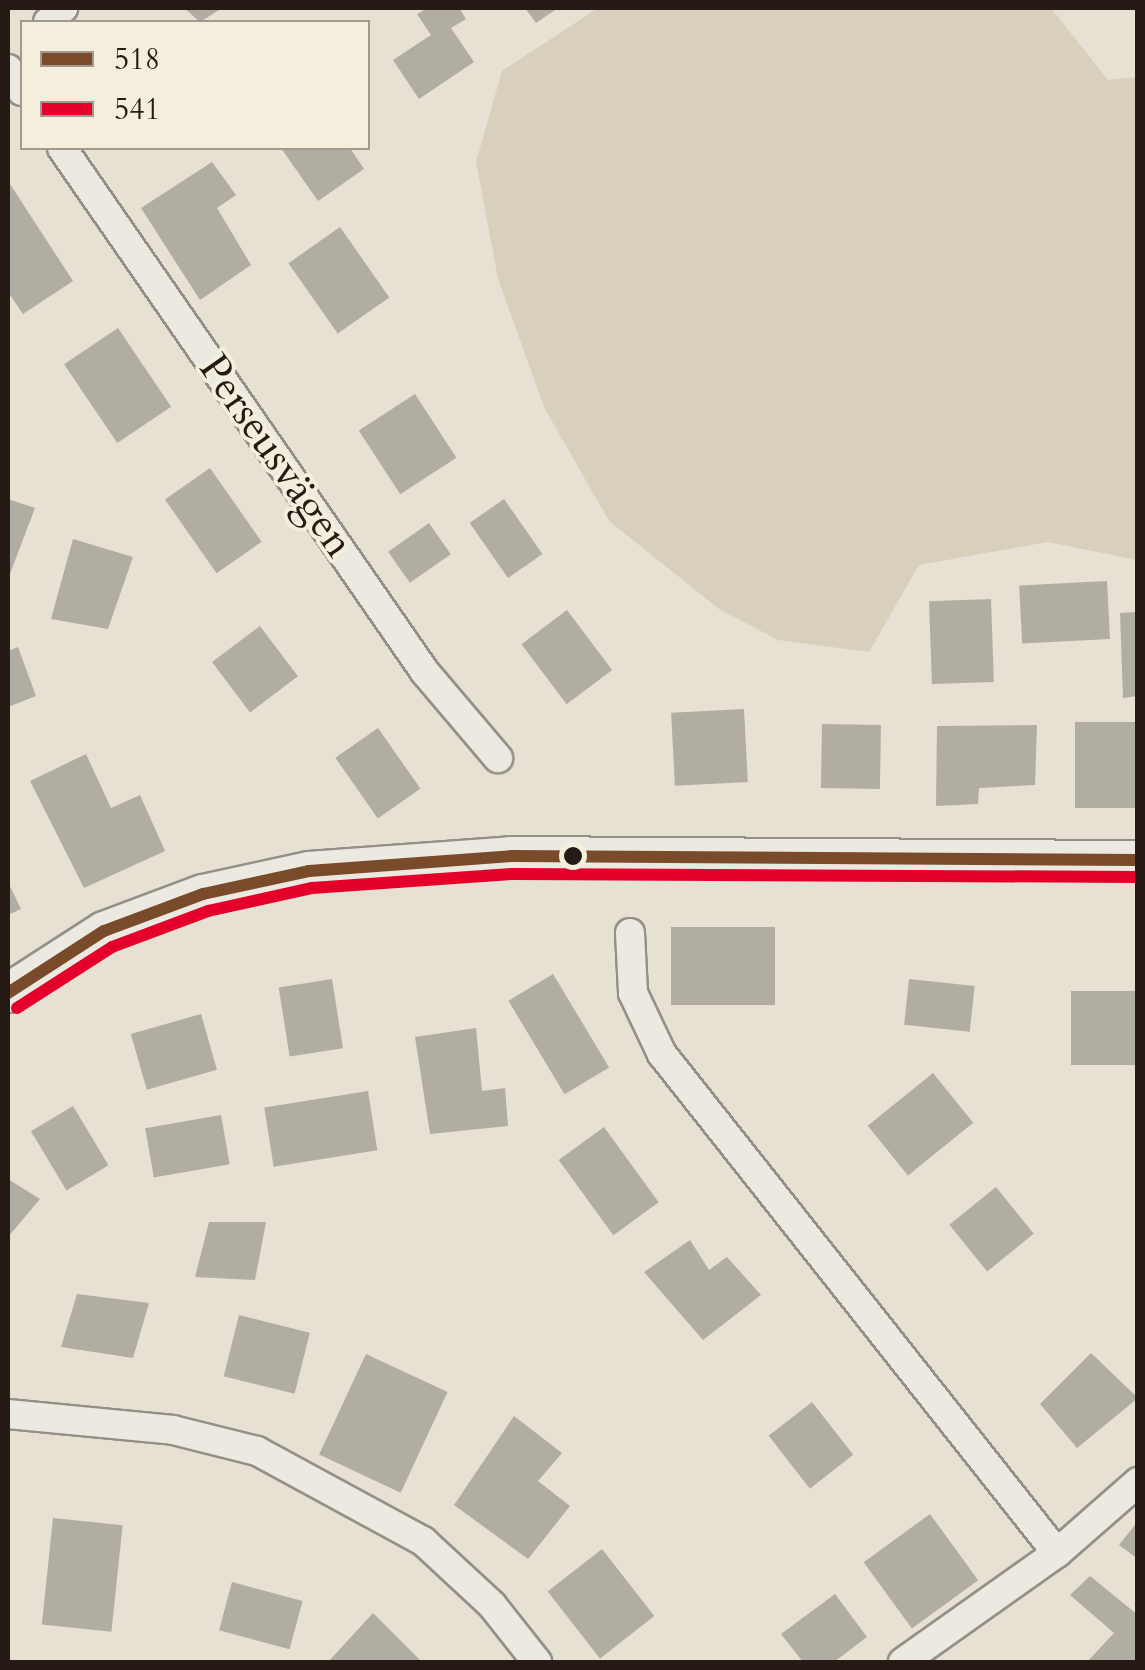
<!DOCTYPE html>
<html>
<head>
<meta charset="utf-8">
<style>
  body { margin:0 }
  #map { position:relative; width:1145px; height:1670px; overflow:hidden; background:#e6e1d2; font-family:Cardo,serif }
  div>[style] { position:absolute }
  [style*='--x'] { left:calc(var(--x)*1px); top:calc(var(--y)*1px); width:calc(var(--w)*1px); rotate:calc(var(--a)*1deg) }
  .green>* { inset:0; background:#d8d0bd }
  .building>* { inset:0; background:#b1ada3; transform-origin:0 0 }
  .roads { filter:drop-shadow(2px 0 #949087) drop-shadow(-2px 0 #949087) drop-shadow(0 2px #949087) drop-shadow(0 -2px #949087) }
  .street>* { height:28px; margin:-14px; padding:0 14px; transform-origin:14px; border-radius:14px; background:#ece9e1 }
  .secondary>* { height:38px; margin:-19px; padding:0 19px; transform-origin:19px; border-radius:19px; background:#ece9e1 }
  .bus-1>* { height:12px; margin:-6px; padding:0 6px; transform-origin:6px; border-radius:6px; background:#7a4b2a }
  .bus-2>* { height:12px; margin:-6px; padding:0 6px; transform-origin:6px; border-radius:6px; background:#e4002b }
  .dots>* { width:28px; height:28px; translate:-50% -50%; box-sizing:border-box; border:5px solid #f4eedd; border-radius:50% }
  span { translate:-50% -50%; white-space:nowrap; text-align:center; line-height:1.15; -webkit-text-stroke:8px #f4eedd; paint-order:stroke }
  .street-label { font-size:42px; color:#251a14 }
  .frame { position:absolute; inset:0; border:10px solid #251a14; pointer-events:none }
  .legend { position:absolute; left:20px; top:20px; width:350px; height:130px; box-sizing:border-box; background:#f4eedd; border:2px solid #a1998d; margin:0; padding:12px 18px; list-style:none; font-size:30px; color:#251a14 }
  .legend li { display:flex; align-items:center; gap:20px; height:50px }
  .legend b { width:50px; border:2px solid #a1998d }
</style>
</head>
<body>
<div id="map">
  <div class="green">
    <div style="clip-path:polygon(598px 8px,1051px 8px,1108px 80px,1137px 77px,1137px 560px,1048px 542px,919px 565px,869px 652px,778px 640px,719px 609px,609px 521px,545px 409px,498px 279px,476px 162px,502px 71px)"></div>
  </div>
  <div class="building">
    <div style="clip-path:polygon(184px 8px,222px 8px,200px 22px)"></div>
    <div style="clip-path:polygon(428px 8px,459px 8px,466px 19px,451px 28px,474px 62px,419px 99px,393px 60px,431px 35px,417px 14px)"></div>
    <div style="clip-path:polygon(525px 8px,558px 8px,536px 23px)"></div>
    <div style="clip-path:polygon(281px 148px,350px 148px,364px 169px,318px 201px)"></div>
    <div style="clip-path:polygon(212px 162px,236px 195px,217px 208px,251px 265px,200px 300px,141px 208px)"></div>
    <div style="clip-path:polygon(8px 181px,73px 281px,23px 314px,8px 292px)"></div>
    <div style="left:340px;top:227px;width:86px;height:63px;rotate:55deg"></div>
    <div style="left:118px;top:328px;width:95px;height:65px;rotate:56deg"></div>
    <div style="left:415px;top:394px;width:76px;height:67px;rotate:57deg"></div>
    <div style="left:210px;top:468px;width:90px;height:55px;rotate:55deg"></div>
    <div style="clip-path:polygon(8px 499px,35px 508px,8px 579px)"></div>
    <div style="left:504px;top:499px;width:67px;height:42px;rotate:55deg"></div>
    <div style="left:429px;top:523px;width:38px;height:50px;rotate:55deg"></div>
    <div style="clip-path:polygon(73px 539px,133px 557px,108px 629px,51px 619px)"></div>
    <div style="left:1107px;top:581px;width:58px;height:88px;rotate:87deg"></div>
    <div style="left:991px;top:599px;width:83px;height:62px;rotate:88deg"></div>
    <div style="left:567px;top:610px;width:75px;height:57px;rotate:53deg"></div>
    <div style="clip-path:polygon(1138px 612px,1138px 696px,1123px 698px,1120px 613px)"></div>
    <div style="left:260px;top:626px;width:63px;height:60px;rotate:53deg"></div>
    <div style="clip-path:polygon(18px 647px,36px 696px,8px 707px,8px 651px)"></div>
    <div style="left:744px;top:709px;width:73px;height:73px;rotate:87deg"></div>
    <div style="left:1138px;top:722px;width:86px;height:63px;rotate:90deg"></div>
    <div style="left:822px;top:724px;width:59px;height:64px;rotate:1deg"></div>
    <div style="clip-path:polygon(1037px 725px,1035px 785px,979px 788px,978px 804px,936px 806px,937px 726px)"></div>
    <div style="left:378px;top:728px;width:74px;height:52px;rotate:55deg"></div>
    <div style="clip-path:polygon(86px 754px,111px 808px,140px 795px,165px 851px,84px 888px,30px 781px)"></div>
    <div style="clip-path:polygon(8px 882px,21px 909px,8px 915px)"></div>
    <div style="left:671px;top:927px;width:104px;height:78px"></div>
    <div style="left:553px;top:974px;width:109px;height:52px;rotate:59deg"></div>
    <div style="left:332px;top:979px;width:70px;height:54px;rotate:81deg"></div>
    <div style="left:909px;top:979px;width:66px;height:46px;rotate:6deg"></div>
    <div style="left:1138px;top:991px;width:74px;height:67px;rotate:90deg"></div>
    <div style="left:201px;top:1014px;width:58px;height:73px;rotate:74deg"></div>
    <div style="clip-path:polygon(476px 1028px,482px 1091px,505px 1088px,508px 1126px,430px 1134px,415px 1037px)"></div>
    <div style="left:933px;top:1073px;width:64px;height:84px;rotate:51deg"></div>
    <div style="left:368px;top:1091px;width:60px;height:105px;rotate:81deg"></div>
    <div style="left:73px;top:1106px;width:69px;height:49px;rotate:59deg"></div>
    <div style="left:221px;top:1115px;width:50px;height:77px;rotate:80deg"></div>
    <div style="left:604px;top:1127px;width:93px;height:56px;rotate:54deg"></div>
    <div style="clip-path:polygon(8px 1179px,40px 1199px,8px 1237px)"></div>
    <div style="left:996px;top:1187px;width:60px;height:60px;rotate:51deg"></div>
    <div style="clip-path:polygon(209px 1222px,266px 1222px,255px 1280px,195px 1277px)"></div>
    <div style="clip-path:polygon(690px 1240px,709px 1270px,727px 1257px,761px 1295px,703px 1340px,644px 1272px)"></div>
    <div style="clip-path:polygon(77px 1294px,149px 1303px,133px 1358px,61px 1347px)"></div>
    <div style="left:239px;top:1315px;width:73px;height:63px;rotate:14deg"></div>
    <div style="clip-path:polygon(1091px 1353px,1138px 1398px,1077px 1448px,1040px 1404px)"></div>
    <div style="left:366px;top:1354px;width:90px;height:111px;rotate:25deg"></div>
    <div style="left:812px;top:1402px;width:67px;height:55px;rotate:52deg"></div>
    <div style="clip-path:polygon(514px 1416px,562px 1453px,538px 1481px,570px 1506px,528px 1559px,454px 1505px)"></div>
    <div style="left:930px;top:1514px;width:82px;height:82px;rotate:54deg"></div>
    <div style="left:53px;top:1518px;width:70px;height:107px;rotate:6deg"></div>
    <div style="clip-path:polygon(1138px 1521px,1138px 1559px,1119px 1545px)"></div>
    <div style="left:602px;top:1549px;width:85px;height:69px;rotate:52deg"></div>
    <div style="clip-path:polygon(1090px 1576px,1138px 1615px,1138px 1662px,1087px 1662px,1114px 1633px,1070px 1595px)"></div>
    <div style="left:232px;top:1582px;width:73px;height:50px;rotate:15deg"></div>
    <div style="clip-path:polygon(835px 1594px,867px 1637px,834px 1662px,803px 1662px,781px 1634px)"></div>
    <div style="clip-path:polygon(373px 1613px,422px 1662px,328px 1662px)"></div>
  </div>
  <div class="roads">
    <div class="street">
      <div style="--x:48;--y:22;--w:21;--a:-43"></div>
      <div style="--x:8;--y:69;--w:26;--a:58"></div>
      <div style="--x:62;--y:148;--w:637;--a:55.29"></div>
      <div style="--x:425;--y:672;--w:113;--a:49.7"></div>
      <div style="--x:630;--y:933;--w:60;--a:87.1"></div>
      <div style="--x:633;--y:993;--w:68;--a:64.6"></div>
      <div style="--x:662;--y:1054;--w:636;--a:51.64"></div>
      <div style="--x:8;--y:1414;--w:166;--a:5.5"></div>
      <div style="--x:173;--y:1430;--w:87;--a:14"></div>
      <div style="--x:257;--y:1451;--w:189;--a:28.5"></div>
      <div style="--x:423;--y:1541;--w:94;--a:42.8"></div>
      <div style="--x:492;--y:1605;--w:73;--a:51.7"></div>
      <div style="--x:903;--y:1662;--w:189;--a:-35.3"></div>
      <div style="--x:1057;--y:1553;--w:108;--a:-41.2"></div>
    </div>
    <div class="secondary">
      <div style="--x:8;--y:993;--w:114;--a:-32.9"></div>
      <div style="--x:104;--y:931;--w:106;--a:-20.5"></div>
      <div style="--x:203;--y:894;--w:108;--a:-12.2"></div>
      <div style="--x:309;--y:871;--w:203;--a:-4.2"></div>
      <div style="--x:511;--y:856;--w:627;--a:0.37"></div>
    </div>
  </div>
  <div class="bus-1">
    <div style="--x:8;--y:993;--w:114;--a:-32.9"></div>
    <div style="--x:104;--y:931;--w:106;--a:-20.5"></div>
    <div style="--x:203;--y:894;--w:108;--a:-12.2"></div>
    <div style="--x:309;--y:871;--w:203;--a:-4.2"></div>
    <div style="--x:511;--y:856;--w:627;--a:0.37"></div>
  </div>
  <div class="bus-2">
    <div style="--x:17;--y:1008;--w:113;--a:-32.7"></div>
    <div style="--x:112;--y:947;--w:103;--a:-20.6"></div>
    <div style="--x:208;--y:911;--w:107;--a:-12.5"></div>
    <div style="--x:312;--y:888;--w:200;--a:-4"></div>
    <div style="--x:512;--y:874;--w:626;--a:0.27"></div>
  </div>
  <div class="dots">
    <div style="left:573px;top:856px;background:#251a14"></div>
  </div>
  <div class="street-label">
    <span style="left:276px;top:456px;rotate:55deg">Perseusvägen</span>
  </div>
  <div class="frame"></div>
  <ul class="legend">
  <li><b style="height:12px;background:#7a4b2a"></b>518</li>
  <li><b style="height:12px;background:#e4002b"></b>541</li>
  </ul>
</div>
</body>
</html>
